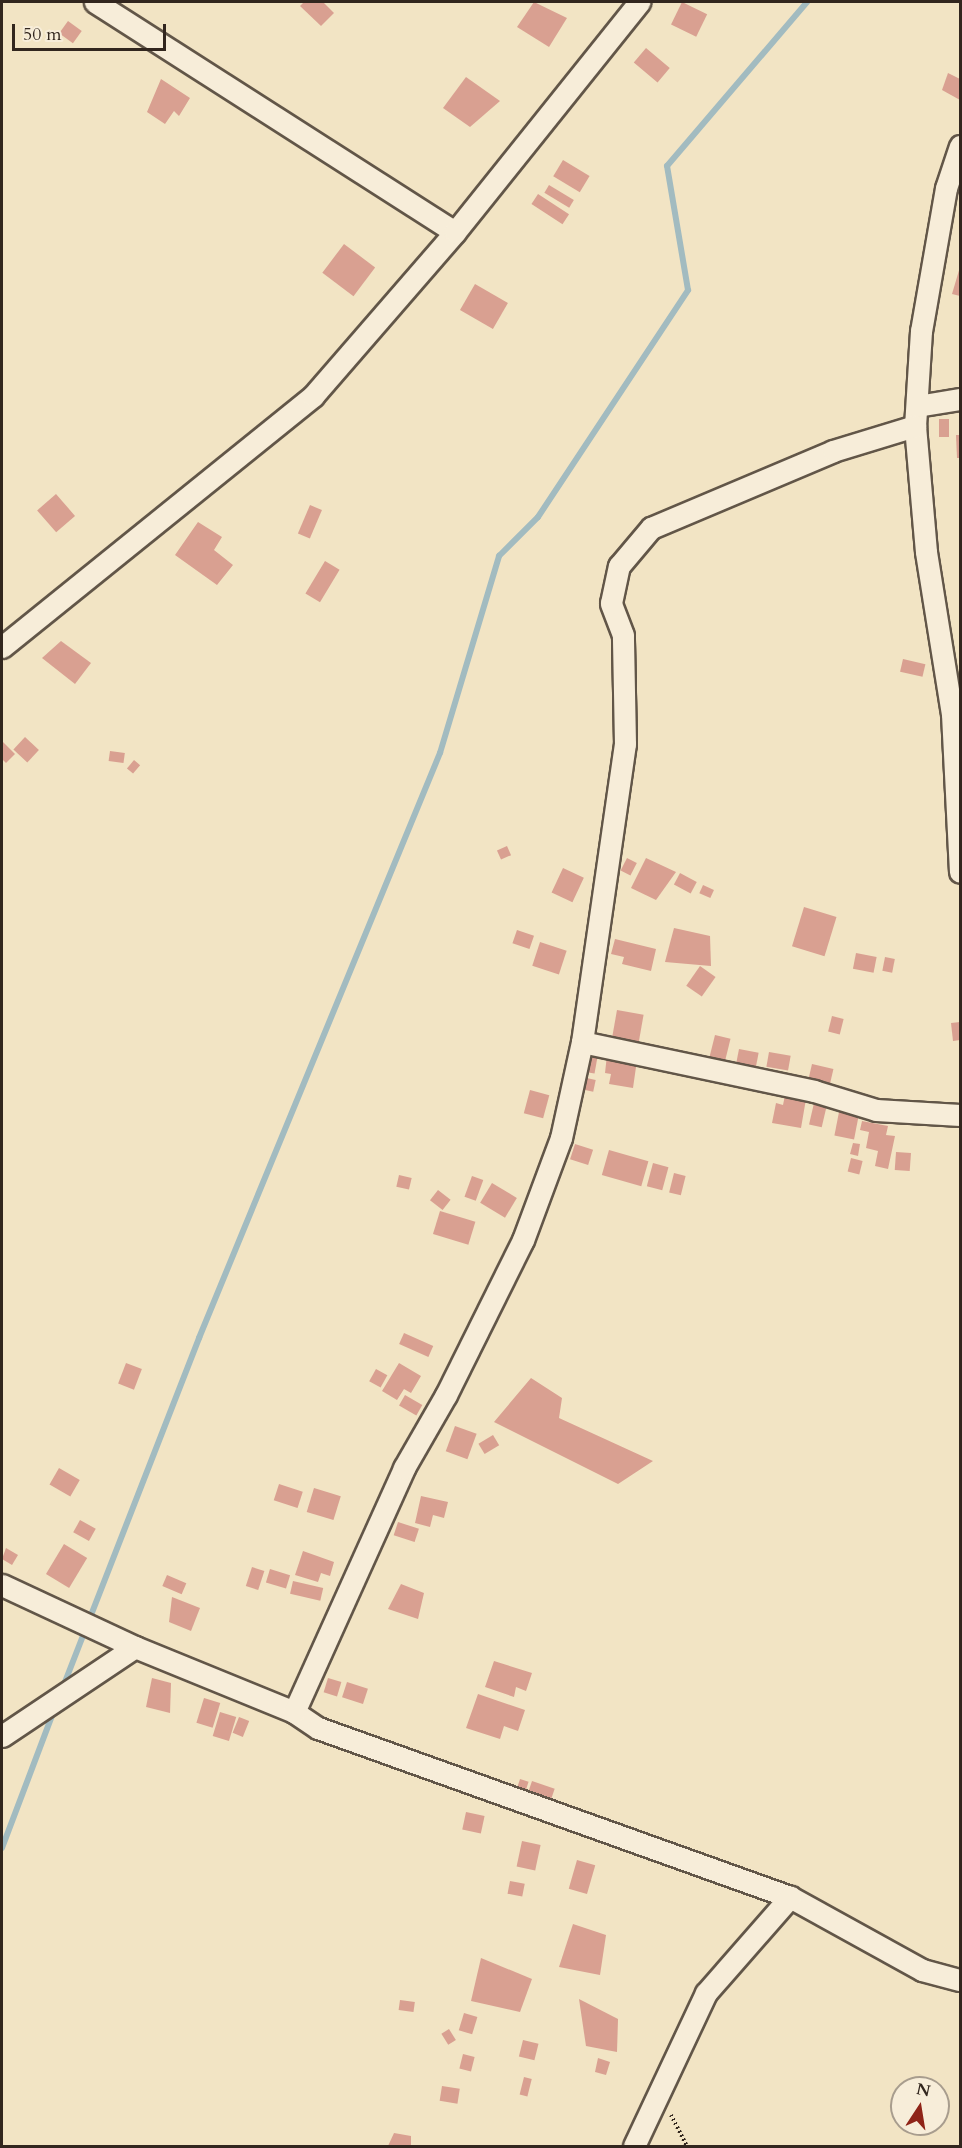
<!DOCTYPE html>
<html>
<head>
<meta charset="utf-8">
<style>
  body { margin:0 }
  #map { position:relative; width:962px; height:2148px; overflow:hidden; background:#f2e4c4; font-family:Cardo,serif }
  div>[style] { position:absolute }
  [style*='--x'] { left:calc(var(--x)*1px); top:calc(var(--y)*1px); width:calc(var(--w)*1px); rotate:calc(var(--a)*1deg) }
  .stream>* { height:6px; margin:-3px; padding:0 3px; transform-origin:3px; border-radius:3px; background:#a2bbc0 }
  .building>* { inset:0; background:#d9a091; transform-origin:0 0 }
  .path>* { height:4px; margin-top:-2px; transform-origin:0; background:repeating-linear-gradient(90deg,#32261e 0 1.5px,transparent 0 4.5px) }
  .roads { filter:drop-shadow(2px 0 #625648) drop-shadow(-2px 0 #625648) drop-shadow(0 2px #625648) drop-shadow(0 -2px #625648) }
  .minor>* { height:21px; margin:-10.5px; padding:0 10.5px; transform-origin:10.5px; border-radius:10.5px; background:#f7edd9 }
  span { translate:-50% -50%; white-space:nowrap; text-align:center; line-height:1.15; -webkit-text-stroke:6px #f7edd9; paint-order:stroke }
  .frame { position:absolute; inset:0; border:3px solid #32261e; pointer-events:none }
  .north { position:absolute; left:890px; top:2076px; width:60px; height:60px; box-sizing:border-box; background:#f7edd9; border:2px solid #a89d8e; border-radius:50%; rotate:12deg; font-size:16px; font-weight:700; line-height:24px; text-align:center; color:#32261e }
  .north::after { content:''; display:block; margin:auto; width:21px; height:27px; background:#8f2418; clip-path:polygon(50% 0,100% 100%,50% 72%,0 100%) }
  .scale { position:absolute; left:12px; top:24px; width:154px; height:27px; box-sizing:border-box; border:3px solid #32261e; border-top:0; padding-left:8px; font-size:18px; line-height:21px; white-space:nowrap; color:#32261e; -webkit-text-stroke:4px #f7edd9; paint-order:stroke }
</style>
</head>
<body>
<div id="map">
  <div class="stream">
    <div style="--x:63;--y:1687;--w:375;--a:-68.7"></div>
    <div style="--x:199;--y:1338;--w:633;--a:-67.61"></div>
    <div style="--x:440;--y:753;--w:206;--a:-73.3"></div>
    <div style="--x:499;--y:556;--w:55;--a:-45"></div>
    <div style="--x:538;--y:517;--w:272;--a:-56.5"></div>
    <div style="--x:688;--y:290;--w:126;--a:-99.6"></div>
    <div style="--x:667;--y:166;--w:216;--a:-49.5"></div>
    <div style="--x:2;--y:1848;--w:150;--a:-69.3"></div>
  </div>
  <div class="building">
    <div style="clip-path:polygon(304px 2px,323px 2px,334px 13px,321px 26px,300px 6px)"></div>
    <div style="clip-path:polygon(534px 2px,567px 18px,549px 47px,517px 27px)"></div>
    <div style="left:682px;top:2px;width:28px;height:25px;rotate:26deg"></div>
    <div style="left:68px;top:21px;width:17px;height:15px;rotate:36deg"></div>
    <div style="left:646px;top:48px;width:31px;height:19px;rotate:40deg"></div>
    <div style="clip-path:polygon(948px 73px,960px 79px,960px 100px,942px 90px)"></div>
    <div style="clip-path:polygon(466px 77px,500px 101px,470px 127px,443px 108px)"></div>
    <div style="clip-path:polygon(161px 79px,190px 98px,179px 116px,174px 111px,165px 124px,147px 112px)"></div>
    <div style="left:563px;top:160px;width:31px;height:19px;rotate:31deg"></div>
    <div style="left:549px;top:185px;width:29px;height:9px;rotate:31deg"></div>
    <div style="left:538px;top:194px;width:37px;height:12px;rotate:33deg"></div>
    <div style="left:344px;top:244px;width:39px;height:36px;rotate:37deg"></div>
    <div style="clip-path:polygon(960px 267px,960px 296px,952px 294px)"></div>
    <div style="left:475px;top:284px;width:38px;height:30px;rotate:30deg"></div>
    <div style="left:939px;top:419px;width:10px;height:18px"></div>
    <div style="clip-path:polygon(956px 435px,960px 435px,960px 458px,957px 458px)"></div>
    <div style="left:56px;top:494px;width:29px;height:25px;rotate:49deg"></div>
    <div style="left:310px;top:505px;width:13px;height:31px;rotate:23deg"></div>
    <div style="clip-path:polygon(198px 522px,222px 537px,214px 550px,233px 565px,217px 585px,175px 555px)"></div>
    <div style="left:325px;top:561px;width:17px;height:38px;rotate:31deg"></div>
    <div style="clip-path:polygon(61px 641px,91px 663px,75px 684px,42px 658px)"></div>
    <div style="left:903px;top:659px;width:23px;height:13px;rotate:13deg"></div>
    <div style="left:25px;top:737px;width:19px;height:17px;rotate:43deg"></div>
    <div style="clip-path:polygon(2px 741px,15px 754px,6px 763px,2px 759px)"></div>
    <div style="left:110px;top:751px;width:15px;height:10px;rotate:8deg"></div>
    <div style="left:134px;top:760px;width:8px;height:11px;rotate:40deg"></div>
    <div style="left:507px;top:846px;width:10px;height:11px;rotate:66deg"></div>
    <div style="left:627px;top:858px;width:11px;height:14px;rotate:27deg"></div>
    <div style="clip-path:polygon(646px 858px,676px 872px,656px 900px,631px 888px)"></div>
    <div style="left:563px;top:868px;width:23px;height:27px;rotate:25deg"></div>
    <div style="left:680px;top:873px;width:19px;height:13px;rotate:28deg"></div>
    <div style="left:703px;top:885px;width:12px;height:9px;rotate:24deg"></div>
    <div style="left:804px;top:907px;width:34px;height:41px;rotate:17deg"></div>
    <div style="clip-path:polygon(674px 928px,710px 936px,711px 966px,665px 962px)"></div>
    <div style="left:517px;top:930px;width:18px;height:14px;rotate:19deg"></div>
    <div style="clip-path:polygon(615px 939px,656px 949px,651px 971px,622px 964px,624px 957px,611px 954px)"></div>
    <div style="left:540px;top:942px;width:28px;height:25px;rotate:18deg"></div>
    <div style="left:856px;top:953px;width:21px;height:16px;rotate:11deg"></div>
    <div style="left:885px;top:957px;width:10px;height:14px;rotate:11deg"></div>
    <div style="left:700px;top:966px;width:19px;height:24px;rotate:35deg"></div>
    <div style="left:617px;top:1010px;width:27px;height:31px;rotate:10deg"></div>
    <div style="left:832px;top:1016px;width:12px;height:16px;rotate:14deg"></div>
    <div style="clip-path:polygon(960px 1022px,960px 1040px,953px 1041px,951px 1023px)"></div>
    <div style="left:715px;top:1035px;width:16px;height:28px;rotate:14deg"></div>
    <div style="left:739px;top:1049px;width:20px;height:18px;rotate:11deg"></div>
    <div style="left:769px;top:1052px;width:22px;height:15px;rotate:10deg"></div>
    <div style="left:587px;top:1053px;width:11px;height:19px;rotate:10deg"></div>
    <div style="clip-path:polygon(607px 1055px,637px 1060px,633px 1088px,609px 1084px,611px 1074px,605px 1073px)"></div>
    <div style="left:812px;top:1064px;width:22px;height:15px;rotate:13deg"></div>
    <div style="left:582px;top:1077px;width:14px;height:12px;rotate:12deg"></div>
    <div style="left:530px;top:1090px;width:20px;height:24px;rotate:15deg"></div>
    <div style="clip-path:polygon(785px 1095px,806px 1099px,801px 1128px,772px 1123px,776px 1103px,783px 1105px)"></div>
    <div style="left:814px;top:1103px;width:13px;height:22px;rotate:13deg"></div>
    <div style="left:839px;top:1112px;width:20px;height:24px;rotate:11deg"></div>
    <div style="clip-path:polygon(862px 1121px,888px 1126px,886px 1135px,895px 1136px,888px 1169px,875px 1166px,878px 1151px,866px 1148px,869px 1132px,860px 1130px)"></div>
    <div style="clip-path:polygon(853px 1143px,860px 1144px,858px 1156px,850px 1154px)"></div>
    <div style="left:575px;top:1144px;width:19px;height:16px;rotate:18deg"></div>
    <div style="left:609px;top:1150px;width:41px;height:26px;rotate:16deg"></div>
    <div style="left:896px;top:1152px;width:15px;height:18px;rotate:4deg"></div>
    <div style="left:851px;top:1158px;width:12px;height:14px;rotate:14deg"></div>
    <div style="left:653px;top:1163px;width:16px;height:24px;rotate:15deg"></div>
    <div style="left:674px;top:1173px;width:12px;height:20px;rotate:14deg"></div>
    <div style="left:399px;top:1175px;width:13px;height:12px;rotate:13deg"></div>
    <div style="left:472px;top:1176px;width:12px;height:22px;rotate:20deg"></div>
    <div style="left:492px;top:1183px;width:29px;height:23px;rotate:31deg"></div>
    <div style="left:438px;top:1190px;width:16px;height:13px;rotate:38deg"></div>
    <div style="left:440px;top:1211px;width:37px;height:24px;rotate:17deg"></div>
    <div style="left:404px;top:1333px;width:32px;height:12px;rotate:24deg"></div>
    <div style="left:126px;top:1363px;width:17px;height:22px;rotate:21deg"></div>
    <div style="clip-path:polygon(399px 1363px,421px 1376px,411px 1393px,404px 1389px,397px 1400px,382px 1391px)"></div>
    <div style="left:376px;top:1369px;width:13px;height:14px;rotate:29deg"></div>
    <div style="clip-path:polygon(531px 1378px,562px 1398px,559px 1418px,653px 1461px,618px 1484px,494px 1422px)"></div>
    <div style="left:405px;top:1395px;width:20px;height:12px;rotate:30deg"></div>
    <div style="left:455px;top:1426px;width:23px;height:27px;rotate:20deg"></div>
    <div style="left:493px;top:1435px;width:12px;height:17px;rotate:59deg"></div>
    <div style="left:59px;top:1468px;width:24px;height:19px;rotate:30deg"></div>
    <div style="left:279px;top:1484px;width:25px;height:17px;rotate:18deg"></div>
    <div style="left:314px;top:1488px;width:28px;height:25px;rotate:17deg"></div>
    <div style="clip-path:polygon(421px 1496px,448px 1502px,444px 1518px,433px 1515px,430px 1527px,415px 1523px)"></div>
    <div style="left:80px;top:1520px;width:18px;height:14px;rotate:29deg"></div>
    <div style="left:398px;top:1522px;width:22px;height:14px;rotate:18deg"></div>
    <div style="left:64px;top:1544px;width:27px;height:35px;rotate:31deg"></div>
    <div style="clip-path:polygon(6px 1548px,18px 1555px,12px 1565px,2px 1559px)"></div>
    <div style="clip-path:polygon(303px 1551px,334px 1562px,330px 1576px,321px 1573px,318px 1582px,295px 1575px)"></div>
    <div style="left:252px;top:1567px;width:13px;height:20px;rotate:18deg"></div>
    <div style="left:270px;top:1569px;width:21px;height:14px;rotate:17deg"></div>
    <div style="left:167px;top:1575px;width:21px;height:12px;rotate:23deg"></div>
    <div style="left:293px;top:1581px;width:31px;height:13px;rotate:13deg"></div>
    <div style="clip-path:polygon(401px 1584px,424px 1593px,418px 1619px,388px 1609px)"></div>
    <div style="clip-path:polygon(172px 1597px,200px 1608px,191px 1631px,169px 1622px)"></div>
    <div style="clip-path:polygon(494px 1661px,532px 1673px,526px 1691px,516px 1687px,514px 1697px,485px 1687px)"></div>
    <div style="clip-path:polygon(152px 1678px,171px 1683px,170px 1713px,146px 1707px)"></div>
    <div style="left:328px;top:1678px;width:14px;height:15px;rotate:17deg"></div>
    <div style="left:347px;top:1682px;width:22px;height:16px;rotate:18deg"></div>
    <div style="clip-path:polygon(478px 1694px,525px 1710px,518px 1731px,504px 1726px,500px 1739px,466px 1728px)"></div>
    <div style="left:204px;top:1698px;width:17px;height:26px;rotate:17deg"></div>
    <div style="left:220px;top:1712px;width:17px;height:25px;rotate:17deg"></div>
    <div style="left:239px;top:1717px;width:11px;height:17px;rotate:22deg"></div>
    <div style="left:520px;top:1779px;width:9px;height:11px;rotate:18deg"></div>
    <div style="left:532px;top:1781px;width:24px;height:16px;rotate:19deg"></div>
    <div style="left:466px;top:1812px;width:19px;height:18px;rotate:12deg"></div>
    <div style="left:522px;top:1841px;width:19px;height:26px;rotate:12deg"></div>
    <div style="left:577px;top:1860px;width:19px;height:30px;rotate:16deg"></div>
    <div style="left:510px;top:1881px;width:15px;height:13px;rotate:11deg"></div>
    <div style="clip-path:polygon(573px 1924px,606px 1935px,600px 1975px,559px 1967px)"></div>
    <div style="clip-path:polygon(481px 1958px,532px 1979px,520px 2012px,471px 2001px)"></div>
    <div style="clip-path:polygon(579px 1999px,618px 2019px,617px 2052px,586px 2046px)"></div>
    <div style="left:400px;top:2000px;width:15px;height:10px;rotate:8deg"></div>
    <div style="left:464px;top:2013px;width:14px;height:18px;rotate:17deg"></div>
    <div style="left:449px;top:2029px;width:13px;height:9px;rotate:58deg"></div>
    <div style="left:523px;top:2040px;width:16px;height:17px;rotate:14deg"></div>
    <div style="left:463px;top:2054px;width:12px;height:15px;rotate:14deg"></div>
    <div style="clip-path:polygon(598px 2058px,610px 2062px,606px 2075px,595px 2072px)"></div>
    <div style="left:524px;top:2077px;width:8px;height:18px;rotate:14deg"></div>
    <div style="left:442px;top:2086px;width:18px;height:15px;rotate:9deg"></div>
    <div style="clip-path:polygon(394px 2133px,411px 2136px,411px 2146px,388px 2146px)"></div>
  </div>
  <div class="path">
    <div style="--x:671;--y:2115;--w:35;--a:63"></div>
  </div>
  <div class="roads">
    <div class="minor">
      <div style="--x:95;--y:2;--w:427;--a:32.6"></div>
      <div style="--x:960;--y:146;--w:44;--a:108.4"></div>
      <div style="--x:946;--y:188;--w:145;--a:99.9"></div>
      <div style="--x:921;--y:331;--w:95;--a:93.6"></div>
      <div style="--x:915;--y:426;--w:126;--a:85"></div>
      <div style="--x:926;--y:552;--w:164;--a:80.9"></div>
      <div style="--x:952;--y:714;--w:158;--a:87.1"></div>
      <div style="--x:917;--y:406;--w:44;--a:-9.2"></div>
      <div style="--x:2;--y:647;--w:400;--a:-38.9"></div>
      <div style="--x:313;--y:396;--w:217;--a:-49.1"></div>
      <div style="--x:455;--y:232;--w:295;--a:-51.3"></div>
      <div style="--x:582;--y:1042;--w:237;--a:11.9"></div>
      <div style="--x:814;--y:1091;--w:65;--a:17"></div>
      <div style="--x:876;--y:1110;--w:84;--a:3.4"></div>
      <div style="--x:2;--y:1585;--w:147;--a:25"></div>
      <div style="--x:135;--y:1647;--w:172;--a:22.2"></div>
      <div style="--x:294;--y:1712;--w:29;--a:34"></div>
      <div style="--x:318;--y:1728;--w:501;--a:19.7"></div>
      <div style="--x:790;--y:1897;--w:151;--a:28.9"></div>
      <div style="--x:922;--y:1970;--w:39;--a:15"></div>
      <div style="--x:294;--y:1712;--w:268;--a:-65.7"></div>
      <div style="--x:404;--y:1468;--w:84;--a:-60.1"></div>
      <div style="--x:446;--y:1395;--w:173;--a:-63.6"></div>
      <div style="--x:523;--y:1240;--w:109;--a:-69.6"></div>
      <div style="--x:561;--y:1138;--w:98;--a:-77.7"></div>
      <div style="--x:582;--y:1042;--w:301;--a:-81.8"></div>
      <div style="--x:625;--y:744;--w:109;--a:-91.1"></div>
      <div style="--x:623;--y:635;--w:34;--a:-111"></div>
      <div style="--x:611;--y:603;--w:38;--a:-78"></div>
      <div style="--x:619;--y:566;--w:50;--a:-49.9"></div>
      <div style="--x:651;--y:528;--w:198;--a:-22.9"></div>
      <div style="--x:833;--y:451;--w:86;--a:-17"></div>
      <div style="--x:2;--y:1736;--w:160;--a:-33.8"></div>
      <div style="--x:634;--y:2146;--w:169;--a:-64.8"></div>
      <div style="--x:706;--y:1993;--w:128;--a:-48.8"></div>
    </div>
  </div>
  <div class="frame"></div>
  <div class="north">N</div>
  <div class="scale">50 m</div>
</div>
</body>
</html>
